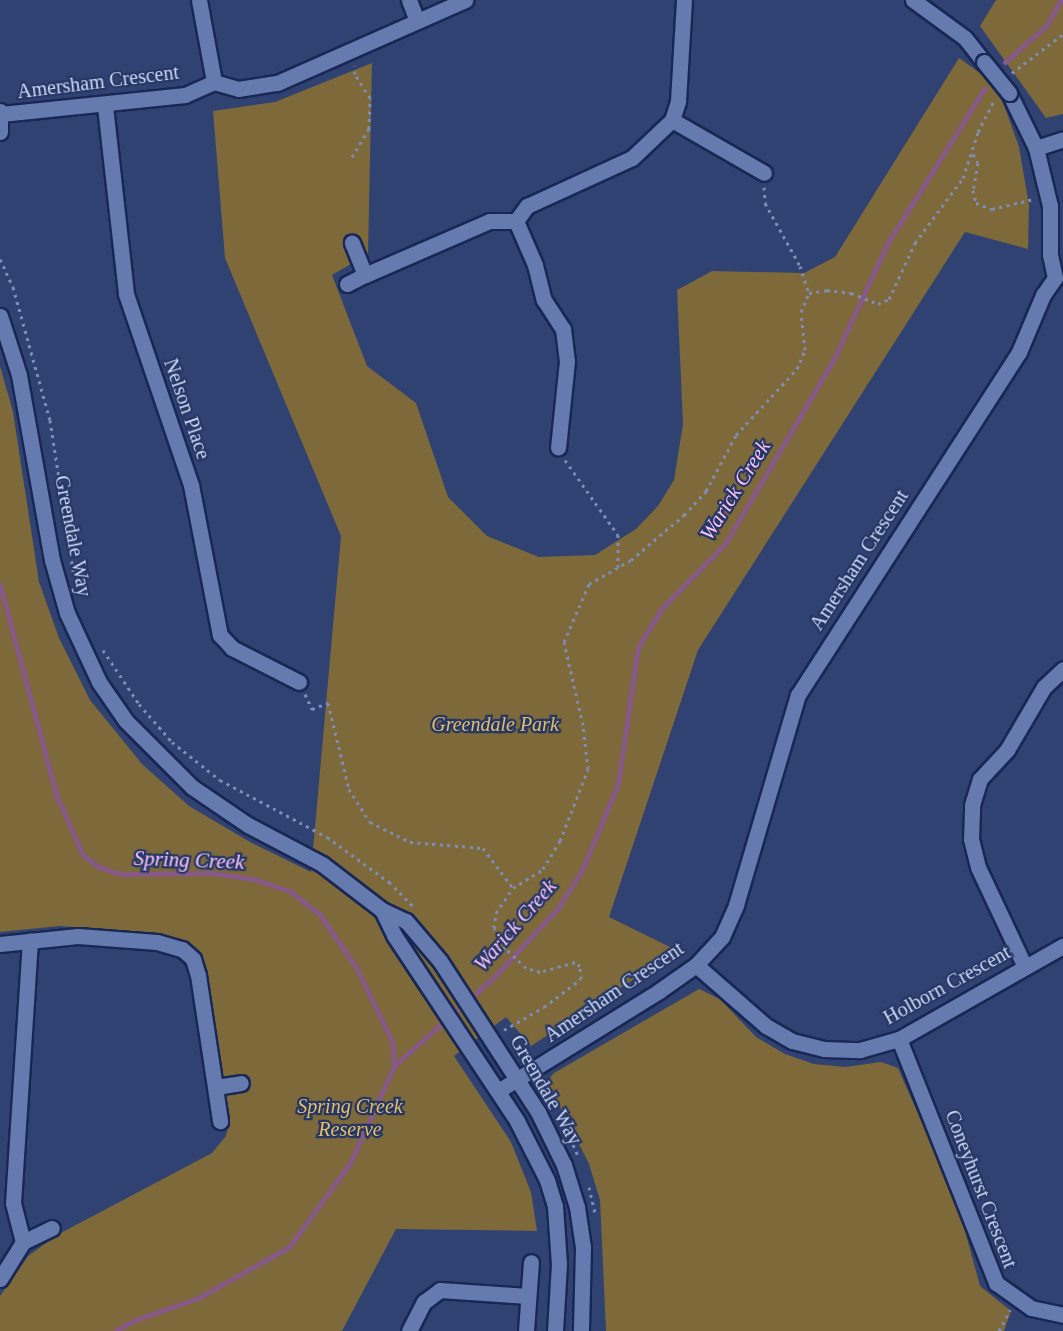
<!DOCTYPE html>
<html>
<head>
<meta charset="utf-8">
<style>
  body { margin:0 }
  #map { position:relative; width:1063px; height:1331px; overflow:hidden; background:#304272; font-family:Georgia,serif }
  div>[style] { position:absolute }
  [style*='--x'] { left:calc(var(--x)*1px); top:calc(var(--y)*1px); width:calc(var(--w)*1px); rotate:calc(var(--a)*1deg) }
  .green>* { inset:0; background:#7d6939 }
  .stream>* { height:5px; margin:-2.5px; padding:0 2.5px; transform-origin:2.5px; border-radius:2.5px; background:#865986 }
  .path>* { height:3px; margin-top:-1.5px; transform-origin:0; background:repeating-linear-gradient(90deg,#7e8db4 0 3px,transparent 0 7.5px) }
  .roads { filter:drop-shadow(2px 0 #182754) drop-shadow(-2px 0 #182754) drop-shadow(0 2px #182754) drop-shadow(0 -2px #182754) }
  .minor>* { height:15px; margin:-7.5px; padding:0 7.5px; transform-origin:7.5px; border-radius:7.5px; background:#657aae }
  .tertiary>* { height:15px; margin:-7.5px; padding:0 7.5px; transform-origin:7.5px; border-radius:7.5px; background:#657aae }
  .bridges { filter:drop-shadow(2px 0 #182754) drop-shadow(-2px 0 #182754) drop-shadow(0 2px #182754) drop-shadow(0 -2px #182754) }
  .tertiary-bridge>* { height:15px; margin:-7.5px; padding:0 7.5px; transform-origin:7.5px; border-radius:7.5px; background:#657aae }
  span { translate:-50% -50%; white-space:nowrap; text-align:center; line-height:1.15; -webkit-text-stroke:4.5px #263766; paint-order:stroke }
  .street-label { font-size:20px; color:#cddaf7 }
  .park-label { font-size:20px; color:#e5bf66; font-style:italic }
  .water-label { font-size:21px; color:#fcc5fb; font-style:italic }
</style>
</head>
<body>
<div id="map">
  <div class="green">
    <div style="clip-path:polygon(996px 0,1063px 0,1063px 114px,1046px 118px,980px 26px)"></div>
    <div style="clip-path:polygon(959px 58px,984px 76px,1003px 102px,1019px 147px,1029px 205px,1028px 249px,965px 232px,698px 650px,609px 917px,678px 951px,531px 1046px,506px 1017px,454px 1056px,511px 1142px,531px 1192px,537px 1231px,396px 1229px,342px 1331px,0 1331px,0 1296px,28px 1256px,57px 1235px,212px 1153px,226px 1136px,230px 1118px,199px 960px,179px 939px,152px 933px,60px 926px,0 932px,0 366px,13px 412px,39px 582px,59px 638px,90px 700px,142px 764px,189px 806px,250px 842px,311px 872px,341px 536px,225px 258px,213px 111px,275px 102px,372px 63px,368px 254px,332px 275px,367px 366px,416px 403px,448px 497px,487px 536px,539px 557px,595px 555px,636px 529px,658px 506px,674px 480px,683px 424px,677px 290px,712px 271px,804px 273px,835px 257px)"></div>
    <div style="clip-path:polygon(699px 989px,720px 999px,756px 1037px,785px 1054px,814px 1064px,845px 1067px,881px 1062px,898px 1068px,958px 1205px,980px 1286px,1011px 1311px,1004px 1331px,606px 1331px,600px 1200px,589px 1164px,547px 1081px,554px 1073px)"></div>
  </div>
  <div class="stream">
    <div style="--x:1005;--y:62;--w:55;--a:-41.3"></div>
    <div style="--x:1046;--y:26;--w:30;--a:-60"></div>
    <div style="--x:0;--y:585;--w:220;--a:75"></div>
    <div style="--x:57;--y:797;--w:64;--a:65.9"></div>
    <div style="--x:83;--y:855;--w:20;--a:37"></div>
    <div style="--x:99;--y:867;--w:23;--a:18"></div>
    <div style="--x:121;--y:874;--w:91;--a:-0.6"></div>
    <div style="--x:212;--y:873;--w:42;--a:8.1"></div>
    <div style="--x:254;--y:879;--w:39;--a:19"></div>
    <div style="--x:291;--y:892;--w:37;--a:38"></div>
    <div style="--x:320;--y:915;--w:63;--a:55.3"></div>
    <div style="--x:356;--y:967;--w:82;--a:64.1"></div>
    <div style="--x:392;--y:1041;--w:25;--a:85"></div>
    <div style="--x:394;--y:1066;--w:107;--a:114.4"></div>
    <div style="--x:350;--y:1163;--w:104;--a:126"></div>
    <div style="--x:289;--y:1247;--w:104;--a:150.7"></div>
    <div style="--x:198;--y:1298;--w:67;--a:160.8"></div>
    <div style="--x:135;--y:1320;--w:23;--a:151"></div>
    <div style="--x:394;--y:1066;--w:137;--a:-41.7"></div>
    <div style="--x:496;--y:975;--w:91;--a:-47.2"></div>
    <div style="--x:558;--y:908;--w:45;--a:-57.7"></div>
    <div style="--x:582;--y:870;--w:93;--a:-67.3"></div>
    <div style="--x:618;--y:784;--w:138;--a:-81.7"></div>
    <div style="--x:638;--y:647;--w:46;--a:-58.4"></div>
    <div style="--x:662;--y:608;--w:90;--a:-45.5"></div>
    <div style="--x:725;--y:544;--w:212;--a:-59.5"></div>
    <div style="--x:833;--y:361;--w:129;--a:-65.2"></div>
    <div style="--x:887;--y:244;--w:184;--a:-57.9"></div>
  </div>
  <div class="path">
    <div style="--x:1012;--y:73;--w:64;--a:-37.4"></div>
    <div style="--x:973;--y:154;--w:10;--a:61"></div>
    <div style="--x:978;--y:163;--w:27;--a:100"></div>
    <div style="--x:973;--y:190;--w:13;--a:77"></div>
    <div style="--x:976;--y:203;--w:17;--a:21"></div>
    <div style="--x:992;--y:209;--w:43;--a:-13.4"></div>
    <div style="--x:352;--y:157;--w:33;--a:-59"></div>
    <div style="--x:369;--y:129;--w:31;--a:-88"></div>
    <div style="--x:370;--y:98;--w:28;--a:-122"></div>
    <div style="--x:355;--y:74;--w:8;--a:-97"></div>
    <div style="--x:764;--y:187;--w:16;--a:86"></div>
    <div style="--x:765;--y:203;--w:72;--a:60.9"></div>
    <div style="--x:800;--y:266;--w:28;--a:72"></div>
    <div style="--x:0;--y:259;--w:31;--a:65"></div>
    <div style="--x:13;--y:287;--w:138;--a:74.5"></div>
    <div style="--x:50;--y:420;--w:153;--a:81.3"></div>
    <div style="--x:565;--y:460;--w:92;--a:54.8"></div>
    <div style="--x:618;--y:535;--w:32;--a:90"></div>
    <div style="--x:103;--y:650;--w:65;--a:56.3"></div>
    <div style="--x:139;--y:704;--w:50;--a:49"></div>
    <div style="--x:172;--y:742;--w:61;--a:38.4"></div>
    <div style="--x:220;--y:780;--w:121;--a:28"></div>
    <div style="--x:327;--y:837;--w:77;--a:36"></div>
    <div style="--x:389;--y:882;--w:35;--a:45"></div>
    <div style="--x:305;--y:694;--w:17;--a:65"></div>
    <div style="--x:312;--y:709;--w:17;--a:-21"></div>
    <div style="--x:328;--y:703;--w:89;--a:76.3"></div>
    <div style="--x:349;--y:789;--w:39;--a:58"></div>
    <div style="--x:370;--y:822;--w:45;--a:26.6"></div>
    <div style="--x:410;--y:842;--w:73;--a:4.7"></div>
    <div style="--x:483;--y:848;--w:50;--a:53.1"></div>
    <div style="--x:504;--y:1030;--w:46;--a:-29.9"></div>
    <div style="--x:544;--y:1007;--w:46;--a:-37.1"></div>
    <div style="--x:581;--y:979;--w:13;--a:-94"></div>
    <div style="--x:580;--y:966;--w:6;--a:-141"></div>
    <div style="--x:575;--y:962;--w:36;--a:164"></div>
    <div style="--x:540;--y:972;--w:15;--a:-164"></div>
    <div style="--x:526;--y:968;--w:28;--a:-136"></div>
    <div style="--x:506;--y:949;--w:24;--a:-120"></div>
    <div style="--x:494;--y:928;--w:15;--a:-82"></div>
    <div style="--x:496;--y:913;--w:30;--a:-56"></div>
    <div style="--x:513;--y:888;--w:36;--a:-32"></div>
    <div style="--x:543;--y:869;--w:33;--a:-59"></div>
    <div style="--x:560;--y:841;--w:77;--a:-68.7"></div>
    <div style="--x:588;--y:769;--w:44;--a:-96.5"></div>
    <div style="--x:583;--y:725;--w:85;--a:-102.9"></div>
    <div style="--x:564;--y:642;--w:63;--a:-66.7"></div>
    <div style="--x:589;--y:584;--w:48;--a:-29.7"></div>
    <div style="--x:631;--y:560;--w:70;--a:-40.3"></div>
    <div style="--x:684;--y:515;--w:33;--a:-47"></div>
    <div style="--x:706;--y:491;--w:64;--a:-61.8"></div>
    <div style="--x:736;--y:435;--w:90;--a:-47.3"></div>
    <div style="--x:797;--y:369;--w:21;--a:-67"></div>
    <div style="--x:805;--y:350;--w:38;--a:-96"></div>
    <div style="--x:801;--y:312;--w:21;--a:-67"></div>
    <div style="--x:809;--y:293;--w:18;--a:-9"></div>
    <div style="--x:827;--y:290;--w:24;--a:7"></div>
    <div style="--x:851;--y:293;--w:29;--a:22"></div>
    <div style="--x:878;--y:304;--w:12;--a:-24"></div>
    <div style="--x:889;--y:299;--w:62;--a:-65.1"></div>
    <div style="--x:915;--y:243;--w:81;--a:-53.6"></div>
    <div style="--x:963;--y:178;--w:48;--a:-71.9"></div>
    <div style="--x:978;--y:132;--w:35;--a:-63"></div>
    <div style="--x:567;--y:1131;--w:30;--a:66"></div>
    <div style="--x:589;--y:1187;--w:26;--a:77"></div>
    <div style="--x:999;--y:1331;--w:24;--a:-62"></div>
  </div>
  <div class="roads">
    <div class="minor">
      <div style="--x:199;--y:0;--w:83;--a:79.6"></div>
      <div style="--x:409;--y:0;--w:22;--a:69"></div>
      <div style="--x:105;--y:106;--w:189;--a:83.6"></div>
      <div style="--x:126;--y:294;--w:202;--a:71.2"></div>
      <div style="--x:191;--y:485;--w:153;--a:79.1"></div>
      <div style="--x:220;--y:635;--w:18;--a:47"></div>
      <div style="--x:232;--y:648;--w:75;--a:26.9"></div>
      <div style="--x:672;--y:120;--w:106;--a:29.9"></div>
      <div style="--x:1036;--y:148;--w:28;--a:-18"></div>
      <div style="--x:516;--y:221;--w:48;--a:66.6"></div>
      <div style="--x:535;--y:265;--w:36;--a:76"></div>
      <div style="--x:544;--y:300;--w:35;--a:57"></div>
      <div style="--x:563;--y:329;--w:32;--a:83"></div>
      <div style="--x:567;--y:361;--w:87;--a:95.9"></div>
      <div style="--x:365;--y:275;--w:136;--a:-23.4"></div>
      <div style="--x:490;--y:221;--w:26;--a:0"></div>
      <div style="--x:516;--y:221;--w:19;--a:-54"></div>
      <div style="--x:527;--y:206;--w:115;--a:-24.6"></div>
      <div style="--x:632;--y:158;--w:55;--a:-43.5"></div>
      <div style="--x:672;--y:120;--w:20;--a:-72"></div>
      <div style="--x:678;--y:101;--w:101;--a:-86.6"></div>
      <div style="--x:347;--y:284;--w:20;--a:-27"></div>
      <div style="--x:365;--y:275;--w:35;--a:-112"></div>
      <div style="--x:0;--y:944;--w:78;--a:-5.9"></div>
      <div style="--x:78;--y:936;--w:79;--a:4.3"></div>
      <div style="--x:157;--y:942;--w:26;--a:16"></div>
      <div style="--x:182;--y:949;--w:15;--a:42"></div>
      <div style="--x:193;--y:959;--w:17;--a:73"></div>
      <div style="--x:198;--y:975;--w:148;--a:81.4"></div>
      <div style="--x:696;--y:965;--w:93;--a:41.1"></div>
      <div style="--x:766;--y:1026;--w:30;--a:30"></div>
      <div style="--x:792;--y:1041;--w:33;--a:14"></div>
      <div style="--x:824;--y:1049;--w:36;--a:2"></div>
      <div style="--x:860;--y:1050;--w:41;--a:-15.8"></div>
      <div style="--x:899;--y:1039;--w:189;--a:-29.6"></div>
      <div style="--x:1025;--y:967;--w:110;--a:-115.2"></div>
      <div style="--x:978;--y:867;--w:29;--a:-104"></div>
      <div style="--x:971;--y:839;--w:34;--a:-88"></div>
      <div style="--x:972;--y:805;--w:27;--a:-73"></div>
      <div style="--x:980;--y:779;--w:40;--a:-47"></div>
      <div style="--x:1007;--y:750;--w:73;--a:-59.6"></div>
      <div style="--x:1044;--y:687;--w:26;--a:-43"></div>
      <div style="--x:899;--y:1039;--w:263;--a:68.3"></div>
      <div style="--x:996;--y:1283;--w:43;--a:35.5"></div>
      <div style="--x:1031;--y:1308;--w:33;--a:12"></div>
      <div style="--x:216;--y:1087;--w:25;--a:-9"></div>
      <div style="--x:23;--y:1242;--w:40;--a:-104.4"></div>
      <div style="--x:13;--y:1203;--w:263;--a:-86.3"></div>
      <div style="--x:0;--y:1279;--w:44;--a:-58.1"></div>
      <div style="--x:23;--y:1242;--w:32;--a:-26"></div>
      <div style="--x:409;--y:1331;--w:33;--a:-63"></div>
      <div style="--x:424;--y:1302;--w:20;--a:-37"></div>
      <div style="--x:440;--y:1290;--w:88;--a:3.9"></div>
      <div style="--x:526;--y:1331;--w:69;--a:-85.9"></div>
    </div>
    <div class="tertiary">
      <div style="--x:913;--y:0;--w:64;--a:36.2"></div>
      <div style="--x:965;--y:38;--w:31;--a:52"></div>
      <div style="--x:0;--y:111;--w:21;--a:90"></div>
      <div style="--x:1;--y:114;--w:185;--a:-5.9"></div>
      <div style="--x:185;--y:95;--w:32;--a:-24"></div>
      <div style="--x:214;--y:82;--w:25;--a:16"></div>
      <div style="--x:238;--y:89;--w:39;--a:-9"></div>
      <div style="--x:277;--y:83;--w:206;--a:-23.8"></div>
      <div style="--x:0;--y:316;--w:62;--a:72.1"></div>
      <div style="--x:19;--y:375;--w:188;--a:79.9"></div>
      <div style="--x:52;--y:560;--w:55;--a:74.2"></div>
      <div style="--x:67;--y:613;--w:76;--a:65.1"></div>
      <div style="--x:99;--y:682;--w:47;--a:55.3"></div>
      <div style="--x:126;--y:721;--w:93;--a:45"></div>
      <div style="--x:192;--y:787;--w:68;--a:34.2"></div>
      <div style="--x:248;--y:825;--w:84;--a:27.8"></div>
      <div style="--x:322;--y:864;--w:76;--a:37.5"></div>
      <div style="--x:382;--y:910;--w:26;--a:25"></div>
      <div style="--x:406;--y:921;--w:52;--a:49.6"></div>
      <div style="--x:440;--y:961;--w:180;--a:57"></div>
      <div style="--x:538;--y:1112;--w:59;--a:63.9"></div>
      <div style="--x:564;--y:1165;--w:44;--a:72.8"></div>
      <div style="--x:577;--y:1207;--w:40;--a:81.5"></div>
      <div style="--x:583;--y:1247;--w:84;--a:91.4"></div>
      <div style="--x:382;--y:910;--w:28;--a:64"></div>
      <div style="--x:394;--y:935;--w:223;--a:56.5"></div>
      <div style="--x:517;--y:1121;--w:66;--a:63"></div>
      <div style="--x:547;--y:1180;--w:27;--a:73"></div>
      <div style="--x:555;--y:1206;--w:58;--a:86.1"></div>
      <div style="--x:559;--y:1264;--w:67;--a:93.4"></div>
      <div style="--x:498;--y:1091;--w:190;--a:-31.8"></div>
      <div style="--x:659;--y:991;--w:45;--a:-35.1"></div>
      <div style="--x:696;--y:965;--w:38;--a:-47"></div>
      <div style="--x:722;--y:937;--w:35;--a:-66"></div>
      <div style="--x:736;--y:905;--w:219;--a:-73.6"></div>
      <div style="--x:798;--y:695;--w:408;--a:-57.2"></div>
      <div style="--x:1019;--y:352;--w:62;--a:-67.2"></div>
      <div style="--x:1043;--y:295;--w:21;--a:-55"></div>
      <div style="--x:1055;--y:278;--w:24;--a:-102"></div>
      <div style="--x:1050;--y:255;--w:49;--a:-90"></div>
      <div style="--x:1050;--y:206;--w:60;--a:-103.6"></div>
      <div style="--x:1036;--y:148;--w:61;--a:-116.1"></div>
    </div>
  </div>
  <div class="bridges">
    <div class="tertiary-bridge">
      <div style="--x:984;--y:62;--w:40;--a:51"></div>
    </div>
  </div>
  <div class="street-label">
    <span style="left:98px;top:82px;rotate:-7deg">Amersham Crescent</span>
    <span style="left:187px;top:409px;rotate:71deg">Nelson Place</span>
    <span style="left:73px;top:536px;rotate:79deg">Greendale Way</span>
    <span style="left:859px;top:560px;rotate:-57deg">Amersham Crescent</span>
    <span style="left:947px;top:985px;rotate:-29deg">Holborn Crescent</span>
    <span style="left:614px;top:992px;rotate:-34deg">Amersham Crescent</span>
    <span style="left:546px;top:1090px;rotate:60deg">Greendale Way</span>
    <span style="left:981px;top:1189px;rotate:69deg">Coneyhurst Crescent</span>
  </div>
  <div class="park-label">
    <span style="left:495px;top:724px">Greendale Park</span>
    <span style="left:350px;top:1118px">Spring Creek<br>Reserve</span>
  </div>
  <div class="water-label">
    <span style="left:735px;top:490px;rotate:-58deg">Warick Creek</span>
    <span style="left:189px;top:860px;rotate:2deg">Spring Creek</span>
    <span style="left:515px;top:925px;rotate:-49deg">Warick Creek</span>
  </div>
</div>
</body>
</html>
